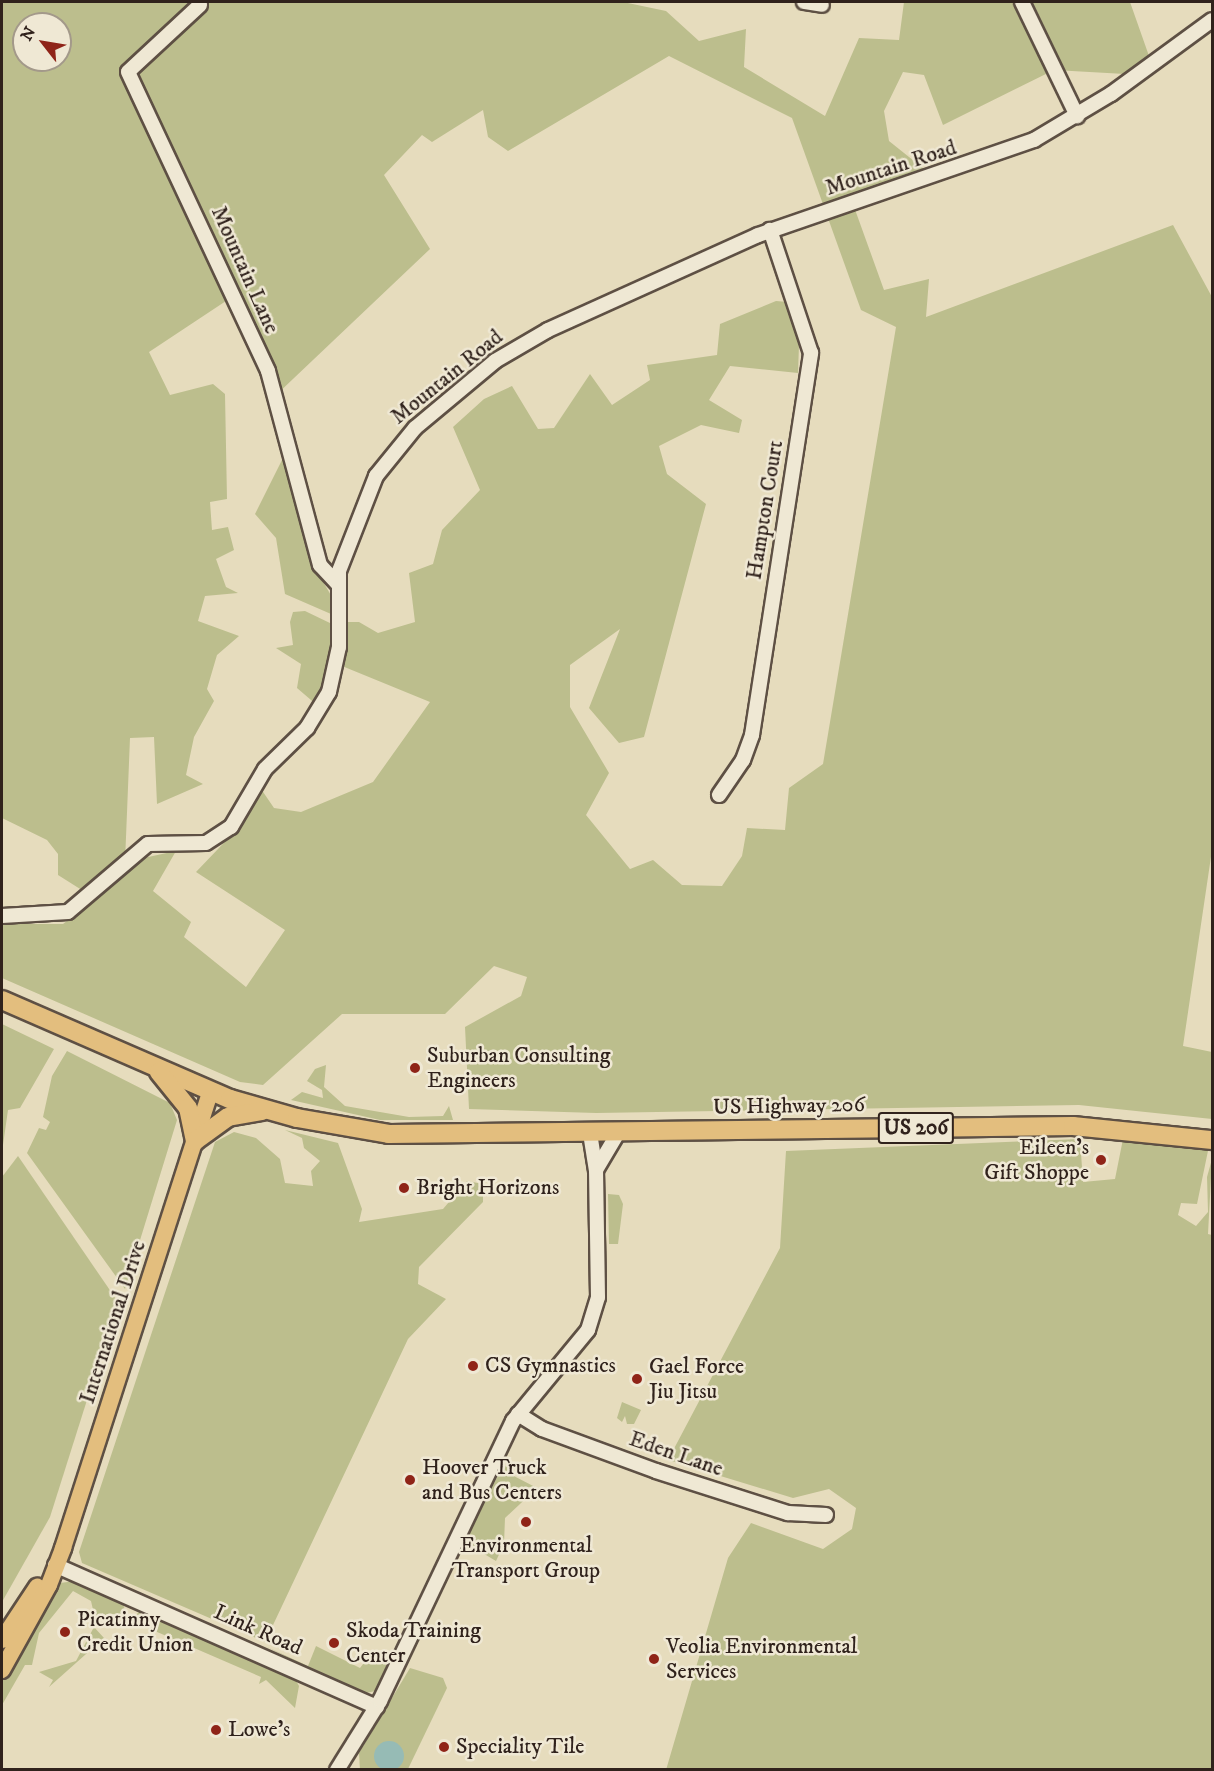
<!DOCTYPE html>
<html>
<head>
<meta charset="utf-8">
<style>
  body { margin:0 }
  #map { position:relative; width:1214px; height:1771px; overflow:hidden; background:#e6dcbd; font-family:"IM FELL DW Pica",serif }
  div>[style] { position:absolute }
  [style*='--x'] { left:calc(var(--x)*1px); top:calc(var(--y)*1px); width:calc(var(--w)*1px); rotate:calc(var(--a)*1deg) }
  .green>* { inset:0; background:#bcbe8d }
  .water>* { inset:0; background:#96bbb5 }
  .round { border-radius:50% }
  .roads { filter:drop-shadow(2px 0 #5e5044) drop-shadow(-2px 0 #5e5044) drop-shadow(0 2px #5e5044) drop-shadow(0 -2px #5e5044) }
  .minor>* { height:14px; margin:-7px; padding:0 7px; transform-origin:7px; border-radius:7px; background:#efe8d4 }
  .major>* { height:16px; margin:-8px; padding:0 8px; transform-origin:8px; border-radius:8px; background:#e3be7e }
  .highway>* { height:18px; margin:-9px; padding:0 9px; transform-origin:9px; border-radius:9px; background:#e3be7e }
  .dots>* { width:16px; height:16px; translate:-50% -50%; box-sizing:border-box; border:3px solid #efe8d4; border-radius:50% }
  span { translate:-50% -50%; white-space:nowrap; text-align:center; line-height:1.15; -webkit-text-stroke:5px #efe8d4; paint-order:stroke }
  .shield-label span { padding:2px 4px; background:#efe8d4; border:2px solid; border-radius:4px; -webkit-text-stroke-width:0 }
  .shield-label { font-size:21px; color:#30221c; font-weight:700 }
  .street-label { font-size:22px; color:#30221c }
  .poi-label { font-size:22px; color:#30221c }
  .left { translate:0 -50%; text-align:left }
  .right { translate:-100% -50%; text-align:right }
  .frame { position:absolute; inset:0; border:3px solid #30221c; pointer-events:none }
  .north { position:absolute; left:12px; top:12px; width:60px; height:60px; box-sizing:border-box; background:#efe8d4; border:2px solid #a3998a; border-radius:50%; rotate:301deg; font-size:16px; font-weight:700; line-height:24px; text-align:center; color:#30221c }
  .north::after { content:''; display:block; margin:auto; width:21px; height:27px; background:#8f2418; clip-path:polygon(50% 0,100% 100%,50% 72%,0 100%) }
</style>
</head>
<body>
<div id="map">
  <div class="green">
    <div style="clip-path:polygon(evenodd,2px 2px,623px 2px,666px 11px,699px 41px,746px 29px,744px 67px,825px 116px,859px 38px,899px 40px,904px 2px,1130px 2px,1149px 56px,1125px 74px,1054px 70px,943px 125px,924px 75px,903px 72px,884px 111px,889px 141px,934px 177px,853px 204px,884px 290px,929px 279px,926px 317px,1173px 225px,1212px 297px,1212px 850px,1183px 1046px,1212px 1052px,1212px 1119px,1079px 1105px,596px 1113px,469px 1109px,465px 1027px,521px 996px,527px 977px,494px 966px,445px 1014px,342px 1014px,263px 1085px,240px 1082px,2px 978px,2px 924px,63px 924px,96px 899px,58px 875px,58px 854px,47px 840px,2px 818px,2px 2px,24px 24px,60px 24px,60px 60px,24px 60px,24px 24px,2px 2px,669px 56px,792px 118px,861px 310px,896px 327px,823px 764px,789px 788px,785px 830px,747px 828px,742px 856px,722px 886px,682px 885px,653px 860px,630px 869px,586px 815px,609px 773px,570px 707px,570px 665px,620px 629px,589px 708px,619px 743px,644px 737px,706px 504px,667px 474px,659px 446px,701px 425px,739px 433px,742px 420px,709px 400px,730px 366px,798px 373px,799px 345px,788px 302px,776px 301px,720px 324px,717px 355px,647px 365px,650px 380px,612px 405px,590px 374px,554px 428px,538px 429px,512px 386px,484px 399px,453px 427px,480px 490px,442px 530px,433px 564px,409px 573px,415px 622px,378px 633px,359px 622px,344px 622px,342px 666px,430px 702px,373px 782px,301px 812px,274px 808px,259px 786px,240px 826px,196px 872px,285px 930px,246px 987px,184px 937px,191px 922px,153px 891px,176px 851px,125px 862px,130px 738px,154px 737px,157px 804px,203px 784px,186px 775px,194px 737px,214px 701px,207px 689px,217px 655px,239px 636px,198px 621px,205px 596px,238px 593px,226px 587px,216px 559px,234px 550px,228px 527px,212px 530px,210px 502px,227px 499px,225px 394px,213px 384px,170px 395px,149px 352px,232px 297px,274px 397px,430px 249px,384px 175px,422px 135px,432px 142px,483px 110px,488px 137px,508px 151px,669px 56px)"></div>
    <div style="clip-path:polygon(286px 452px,313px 565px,332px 597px,331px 614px,285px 594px,276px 538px,255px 514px)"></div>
    <div style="clip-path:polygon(305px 611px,332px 624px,330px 667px,318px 706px,297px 688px,301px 664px,276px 648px,293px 645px,290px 622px,293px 612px)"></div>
    <div style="clip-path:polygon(2px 1024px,54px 1049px,20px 1108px,8px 1110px,2px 1152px)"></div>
    <div style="clip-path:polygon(67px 1051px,170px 1103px,177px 1120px,125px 1289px,27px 1153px,39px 1128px,46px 1130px,50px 1122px,43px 1117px,52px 1076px)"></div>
    <div style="clip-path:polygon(326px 1065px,324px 1087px,345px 1106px,409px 1117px,443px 1116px,449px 1106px,453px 1120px,380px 1120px,291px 1100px,302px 1092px,323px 1098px,322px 1090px,307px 1081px,315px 1069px)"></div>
    <div style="clip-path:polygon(285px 1130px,338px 1143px,362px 1209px,359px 1222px,443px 1209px,467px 1181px,483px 1184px,483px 1202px,419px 1267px,418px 1284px,446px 1299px,408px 1339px,265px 1642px,82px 1563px,79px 1552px,215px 1142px,234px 1132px,256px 1138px,280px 1159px,285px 1183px,313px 1186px,311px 1171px,320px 1161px,304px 1148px,302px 1138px)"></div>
    <div style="clip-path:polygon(1080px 1139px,1083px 1182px,1115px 1179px,1123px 1139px,1209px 1146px,1197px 1204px,1181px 1203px,1178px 1215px,1196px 1226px,1208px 1212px,1207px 1177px,1212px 1159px,1208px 1234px,1212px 1235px,1212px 1769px,666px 1770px,728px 1558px,751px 1523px,823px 1549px,852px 1529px,856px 1508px,829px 1489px,793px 1498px,668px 1460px,780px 1248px,786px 1151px)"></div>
    <div style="clip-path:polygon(18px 1156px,118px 1302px,50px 1517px,2px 1602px,2px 1177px)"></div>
    <div style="clip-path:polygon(608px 1194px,619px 1195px,623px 1204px,618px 1244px,609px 1244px)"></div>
    <div style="clip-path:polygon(622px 1402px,641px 1410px,634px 1424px,627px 1424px,625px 1416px,622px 1422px,617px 1418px)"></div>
    <div style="clip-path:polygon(503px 1466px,513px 1467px,510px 1474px,537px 1488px,505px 1518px,504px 1544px,492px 1544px,502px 1548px,496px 1561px,464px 1542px)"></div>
    <div style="clip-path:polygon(75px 1581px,122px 1601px,125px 1610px,119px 1622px,111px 1625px,94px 1614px,91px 1601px,73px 1591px,39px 1633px,32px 1665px,25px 1665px,2px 1705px,2px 1680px,51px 1592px,60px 1583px)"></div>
    <div style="clip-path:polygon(142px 1610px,294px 1677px,299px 1686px,295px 1708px,266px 1680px,259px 1684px,261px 1677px,141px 1625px,136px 1628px,134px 1616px)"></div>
    <div style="clip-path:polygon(94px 1627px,104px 1638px,49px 1687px,53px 1680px,39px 1672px,76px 1661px)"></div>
    <div style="clip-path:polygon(263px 1645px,308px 1666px,316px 1646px,360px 1668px,373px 1651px,381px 1655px,387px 1667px,375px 1691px,362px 1694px)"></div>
    <div style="clip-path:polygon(410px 1668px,443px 1678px,447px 1688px,408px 1769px,360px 1770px,359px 1753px)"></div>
  </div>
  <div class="water">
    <div class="round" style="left:374px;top:1741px;width:30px;height:30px"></div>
  </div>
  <div class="roads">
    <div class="minor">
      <div style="--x:804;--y:2;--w:18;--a:9"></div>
      <div style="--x:1022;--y:2;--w:127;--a:64.2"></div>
      <div style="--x:200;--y:5;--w:98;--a:137.1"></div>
      <div style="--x:128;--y:72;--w:330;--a:64.9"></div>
      <div style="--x:268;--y:371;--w:201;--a:75"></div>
      <div style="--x:320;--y:565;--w:25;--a:47"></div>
      <div style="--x:719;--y:795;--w:42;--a:-55.6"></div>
      <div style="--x:743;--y:760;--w:27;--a:-70"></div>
      <div style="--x:752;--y:735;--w:387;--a:-81.2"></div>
      <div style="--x:811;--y:353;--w:130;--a:-108.4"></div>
      <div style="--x:2;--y:916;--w:66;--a:-3.5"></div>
      <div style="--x:68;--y:912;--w:105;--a:-40.4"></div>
      <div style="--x:148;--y:844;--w:58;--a:-1"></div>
      <div style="--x:206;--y:843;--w:30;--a:-33"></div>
      <div style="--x:231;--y:827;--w:67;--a:-59.6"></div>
      <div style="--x:265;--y:769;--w:59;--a:-44.3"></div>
      <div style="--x:307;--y:728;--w:42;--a:-58.6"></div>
      <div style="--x:329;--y:692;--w:46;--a:-77.5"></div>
      <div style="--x:339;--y:647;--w:76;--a:-90"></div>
      <div style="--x:339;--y:571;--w:102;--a:-68.7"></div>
      <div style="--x:376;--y:476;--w:62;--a:-50.9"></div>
      <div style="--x:415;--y:428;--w:104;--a:-39.9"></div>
      <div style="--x:495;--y:361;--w:61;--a:-30.3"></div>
      <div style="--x:548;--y:330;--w:230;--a:-24.3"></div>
      <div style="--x:758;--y:235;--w:292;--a:-19"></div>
      <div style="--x:1034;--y:140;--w:90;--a:-30.9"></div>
      <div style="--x:1111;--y:94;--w:125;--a:-36.2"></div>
      <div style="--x:590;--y:1133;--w:37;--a:81"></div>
      <div style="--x:518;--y:1414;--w:28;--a:32"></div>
      <div style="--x:542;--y:1429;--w:121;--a:20.2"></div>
      <div style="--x:656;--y:1471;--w:139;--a:17.7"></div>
      <div style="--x:788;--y:1513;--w:38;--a:3"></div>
      <div style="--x:55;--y:1565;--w:352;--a:23.8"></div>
      <div style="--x:337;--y:1770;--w:81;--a:-58.1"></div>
      <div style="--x:380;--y:1701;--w:310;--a:-64.6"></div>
      <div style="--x:513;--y:1421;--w:118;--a:-50.5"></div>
      <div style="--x:588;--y:1330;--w:34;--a:-73"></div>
      <div style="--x:598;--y:1297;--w:127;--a:-90.9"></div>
      <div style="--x:596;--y:1170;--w:43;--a:-59.3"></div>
    </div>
    <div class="major">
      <div style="--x:2;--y:1640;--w:64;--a:-56.6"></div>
      <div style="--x:2;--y:1670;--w:97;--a:-61.1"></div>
      <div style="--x:49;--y:1585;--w:40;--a:-69"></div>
      <div style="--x:63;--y:1548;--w:479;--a:-72.1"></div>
    </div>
    <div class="highway">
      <div style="--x:2;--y:1000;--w:249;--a:23.5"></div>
      <div style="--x:230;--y:1099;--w:70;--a:15.8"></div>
      <div style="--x:297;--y:1118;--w:93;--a:9.9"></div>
      <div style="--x:389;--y:1134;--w:684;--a:-0.67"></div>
      <div style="--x:1073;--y:1126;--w:140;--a:5.8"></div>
      <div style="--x:159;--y:1072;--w:46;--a:51.1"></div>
      <div style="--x:188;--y:1108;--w:34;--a:78"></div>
      <div style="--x:195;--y:1141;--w:41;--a:-36"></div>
      <div style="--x:228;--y:1117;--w:35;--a:-10"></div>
    </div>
  </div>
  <div class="dots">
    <div style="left:415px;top:1068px;background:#8f2418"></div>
    <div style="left:1101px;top:1160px;background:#8f2418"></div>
    <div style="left:404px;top:1188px;background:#8f2418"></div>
    <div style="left:473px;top:1366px;background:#8f2418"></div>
    <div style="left:637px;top:1379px;background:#8f2418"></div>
    <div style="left:410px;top:1480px;background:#8f2418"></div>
    <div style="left:526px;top:1522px;background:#8f2418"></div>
    <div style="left:65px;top:1632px;background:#8f2418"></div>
    <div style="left:334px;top:1643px;background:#8f2418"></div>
    <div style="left:654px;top:1659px;background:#8f2418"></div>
    <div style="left:216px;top:1730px;background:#8f2418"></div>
    <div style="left:444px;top:1747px;background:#8f2418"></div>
  </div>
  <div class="shield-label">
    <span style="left:916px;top:1128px">US 206</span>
  </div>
  <div class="street-label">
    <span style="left:891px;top:168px;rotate:-18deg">Mountain Road</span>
    <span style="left:245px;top:270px;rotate:66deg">Mountain Lane</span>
    <span style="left:447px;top:377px;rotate:-39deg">Mountain Road</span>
    <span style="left:765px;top:510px;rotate:-81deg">Hampton Court</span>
    <span style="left:789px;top:1106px;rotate:-1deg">US Highway 206</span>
    <span style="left:113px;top:1322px;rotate:-72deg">International Drive</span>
    <span style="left:676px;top:1454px;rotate:19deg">Eden Lane</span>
    <span style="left:258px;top:1630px;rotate:24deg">Link Road</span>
  </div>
  <div class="poi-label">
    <span class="left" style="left:427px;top:1068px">Suburban Consulting<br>Engineers</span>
    <span class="right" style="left:1089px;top:1160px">Eileen's<br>Gift Shoppe</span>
    <span class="left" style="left:416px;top:1188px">Bright Horizons</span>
    <span class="left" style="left:485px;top:1366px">CS Gymnastics</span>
    <span class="left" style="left:649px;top:1379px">Gael Force<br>Jiu Jitsu</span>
    <span class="left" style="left:422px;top:1480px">Hoover Truck<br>and Bus Centers</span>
    <span style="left:526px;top:1558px">Environmental<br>Transport Group</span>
    <span class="left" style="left:77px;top:1632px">Picatinny<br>Credit Union</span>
    <span class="left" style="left:346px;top:1643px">Skoda Training<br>Center</span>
    <span class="left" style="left:666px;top:1659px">Veolia Environmental<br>Services</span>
    <span class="left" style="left:228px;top:1730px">Lowe's</span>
    <span class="left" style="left:456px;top:1747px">Speciality Tile</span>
  </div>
  <div class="frame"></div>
  <div class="north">N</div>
</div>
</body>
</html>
